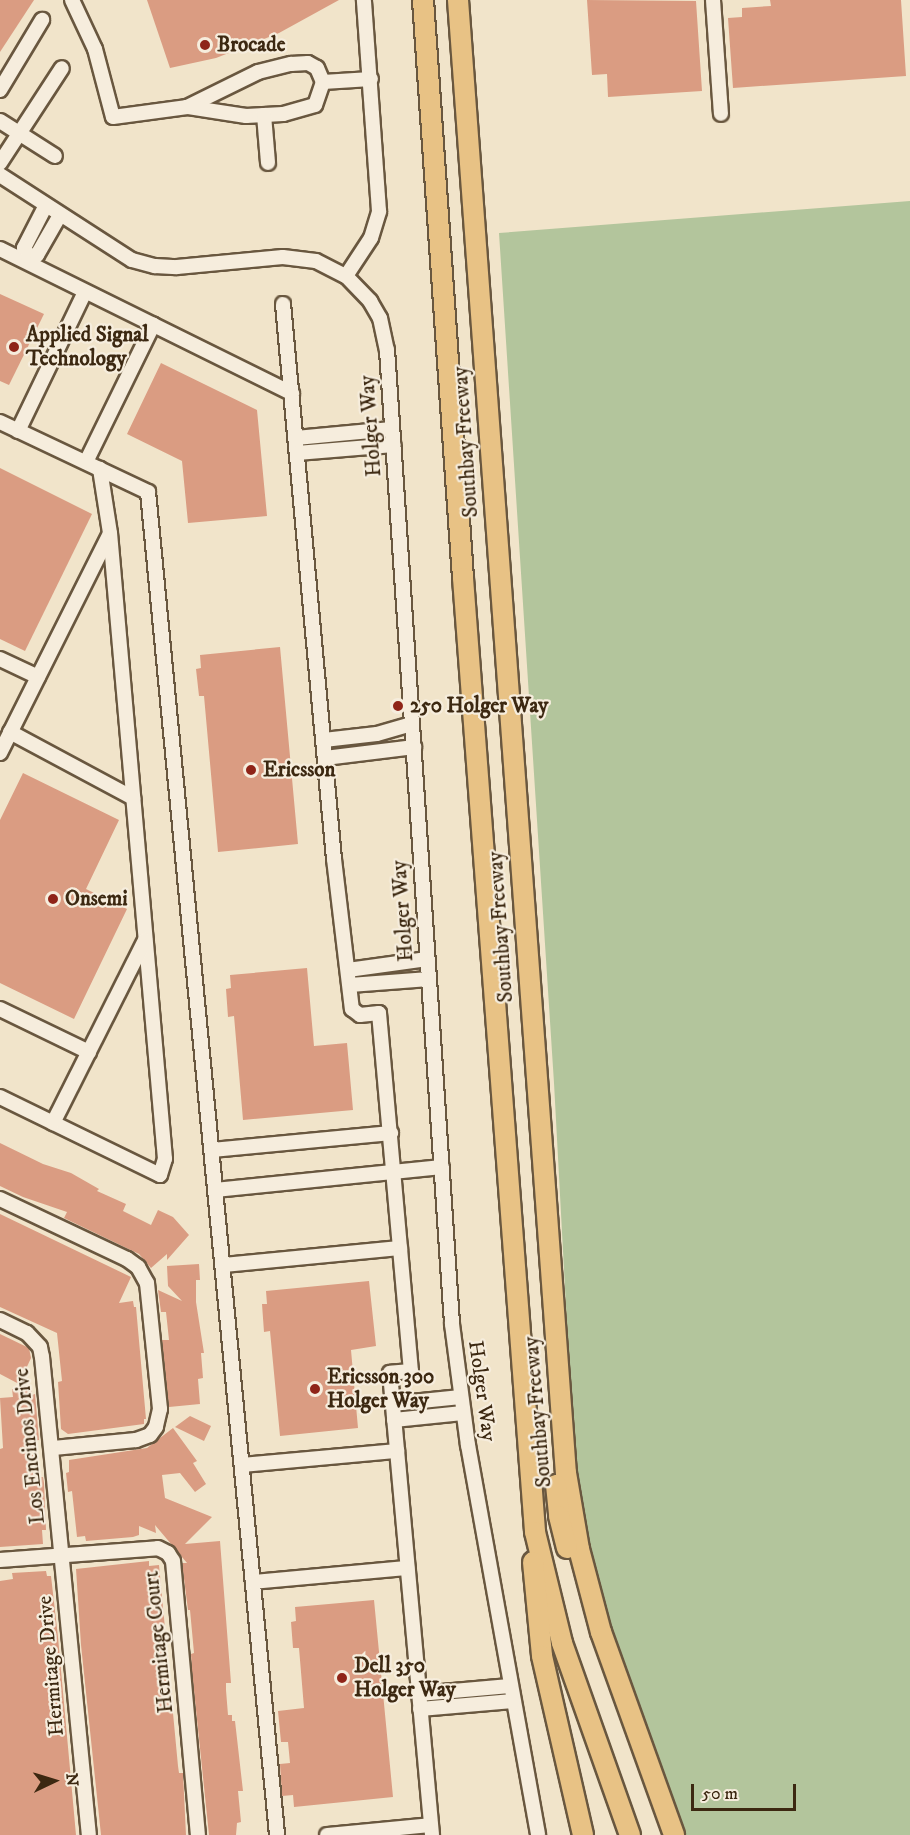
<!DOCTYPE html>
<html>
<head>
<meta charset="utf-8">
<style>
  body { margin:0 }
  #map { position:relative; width:910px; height:1835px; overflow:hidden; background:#f1e4ca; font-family:"IM FELL DW Pica",serif }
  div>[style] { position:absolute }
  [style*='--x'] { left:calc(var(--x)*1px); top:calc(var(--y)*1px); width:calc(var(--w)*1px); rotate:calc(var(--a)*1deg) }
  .green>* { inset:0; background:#b3c59c }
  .building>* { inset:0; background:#da9c82 }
  .roads { filter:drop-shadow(2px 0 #69573f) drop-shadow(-2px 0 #69573f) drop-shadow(0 2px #69573f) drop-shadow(0 -2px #69573f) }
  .minor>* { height:14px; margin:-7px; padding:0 7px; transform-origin:7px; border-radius:7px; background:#f6eddd }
  .highway>* { height:20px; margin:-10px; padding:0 10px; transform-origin:10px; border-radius:10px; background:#e8c285 }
  .dots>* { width:16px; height:16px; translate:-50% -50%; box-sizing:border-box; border:3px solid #f6eddd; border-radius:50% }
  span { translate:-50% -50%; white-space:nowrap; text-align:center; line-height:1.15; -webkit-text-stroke:4.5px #f6eddd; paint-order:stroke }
  .poi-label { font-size:21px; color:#3c2811; font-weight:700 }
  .left { translate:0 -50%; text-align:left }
  .street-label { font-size:21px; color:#3c2811 }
  .north { position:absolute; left:24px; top:1751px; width:60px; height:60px; -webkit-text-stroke:4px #f6eddd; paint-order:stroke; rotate:86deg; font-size:16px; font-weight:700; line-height:24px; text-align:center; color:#3c2811 }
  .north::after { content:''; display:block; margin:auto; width:21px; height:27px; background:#3c2811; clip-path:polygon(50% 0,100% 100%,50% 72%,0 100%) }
  .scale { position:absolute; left:691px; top:1784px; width:105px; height:27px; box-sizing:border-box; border:3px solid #3c2811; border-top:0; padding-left:8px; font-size:18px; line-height:21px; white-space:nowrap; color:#3c2811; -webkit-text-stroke:4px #f6eddd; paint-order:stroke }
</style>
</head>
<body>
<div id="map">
  <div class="green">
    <div style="clip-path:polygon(910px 201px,910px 1835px,682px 1835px,579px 1549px,554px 1083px,499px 233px)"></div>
  </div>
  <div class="building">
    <div style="clip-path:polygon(0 0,34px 0,0 52px)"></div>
    <div style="clip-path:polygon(147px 0,339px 0,279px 33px,216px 58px,170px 68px)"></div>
    <div style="clip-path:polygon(587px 0,696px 1px,702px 91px,608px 97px,607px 74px,592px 75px)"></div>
    <div style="clip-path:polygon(770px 0,901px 0,906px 76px,733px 88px,728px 18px,742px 17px,742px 8px,771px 6px)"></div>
    <div style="clip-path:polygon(0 294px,44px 314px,9px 385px,0 381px)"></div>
    <div style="clip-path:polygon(161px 363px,257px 410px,267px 516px,188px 523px,182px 461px,127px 434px)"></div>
    <div style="clip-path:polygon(0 468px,92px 514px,25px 651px,0 639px)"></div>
    <div style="clip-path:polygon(280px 647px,298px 844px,218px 852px,204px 696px,199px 696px,196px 669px,201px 668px,200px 655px)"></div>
    <div style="clip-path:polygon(23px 773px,119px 820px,86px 889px,127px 909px,74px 1019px,0 983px,0 820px)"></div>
    <div style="clip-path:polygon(307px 968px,314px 1046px,347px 1043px,353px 1110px,243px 1120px,234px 1016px,228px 1017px,226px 989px,231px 988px,230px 975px)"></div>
    <div style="clip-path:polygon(0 1143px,43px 1164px,71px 1173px,99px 1189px,97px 1191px,126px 1204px,123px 1211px,151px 1225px,158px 1210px,173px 1217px,189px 1235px,167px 1260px,167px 1254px,151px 1268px,139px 1254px,64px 1218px,67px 1212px,23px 1197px,0 1186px)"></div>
    <div style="clip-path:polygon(0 1214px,131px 1277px,119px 1303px,133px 1301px,134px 1307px,136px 1307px,146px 1419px,144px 1419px,144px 1424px,68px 1434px,61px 1429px,58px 1382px,62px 1381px,57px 1333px,0 1307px)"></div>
    <div style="clip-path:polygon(199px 1264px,200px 1280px,196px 1280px,196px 1302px,204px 1353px,201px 1353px,203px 1378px,198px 1379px,200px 1404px,169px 1407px,162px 1340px,169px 1340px,166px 1312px,161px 1312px,158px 1290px,182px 1301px,168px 1286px,167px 1266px)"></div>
    <div style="clip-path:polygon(369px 1281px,376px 1346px,351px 1350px,358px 1428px,280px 1436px,270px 1331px,264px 1332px,262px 1304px,267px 1304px,266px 1291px)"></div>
    <div style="clip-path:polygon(0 1334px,29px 1348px,31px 1358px,19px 1384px,0 1374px)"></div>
    <div style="clip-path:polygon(32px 1388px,32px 1395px,35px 1394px,39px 1440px,32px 1441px,34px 1460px,38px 1460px,39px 1477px,43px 1477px,44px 1483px,46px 1530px,42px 1530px,43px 1544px,0 1547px,0 1449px,3px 1448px,0 1398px,13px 1397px,12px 1389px)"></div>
    <div style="clip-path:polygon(190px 1416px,211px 1426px,204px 1441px,175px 1427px)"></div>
    <div style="clip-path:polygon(173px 1428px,197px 1461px,193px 1463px,206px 1484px,195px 1492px,180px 1473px,162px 1475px,165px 1498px,212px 1517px,185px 1544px,220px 1541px,231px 1683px,226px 1683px,226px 1690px,228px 1715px,232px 1715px,232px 1721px,235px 1721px,243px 1791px,238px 1791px,241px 1822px,237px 1823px,236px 1835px,209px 1835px,192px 1671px,191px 1654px,194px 1653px,190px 1610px,188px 1610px,182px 1563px,187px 1563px,155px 1525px,156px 1533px,139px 1526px,139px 1535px,133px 1537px,86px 1541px,85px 1536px,77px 1537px,72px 1491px,68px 1492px,66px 1473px,69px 1472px,69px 1460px,147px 1448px)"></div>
    <div style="clip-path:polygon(149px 1561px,149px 1566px,159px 1565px,178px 1766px,179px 1773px,183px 1773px,186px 1835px,101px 1835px,81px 1645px,76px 1569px)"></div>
    <div style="clip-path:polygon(46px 1571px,47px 1576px,51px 1576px,58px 1637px,76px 1835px,0 1835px,0 1581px,13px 1579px,12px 1573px)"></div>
    <div style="clip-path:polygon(374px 1600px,393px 1797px,294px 1807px,293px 1795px,282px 1796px,280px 1764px,290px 1763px,288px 1742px,281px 1742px,278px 1711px,304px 1708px,299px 1648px,293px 1648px,291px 1622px,296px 1621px,295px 1607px)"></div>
  </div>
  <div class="roads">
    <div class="minor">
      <div style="--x:72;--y:0;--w:54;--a:64.9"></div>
      <div style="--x:95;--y:49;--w:70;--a:75.2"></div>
      <div style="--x:113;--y:117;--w:75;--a:-7.7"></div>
      <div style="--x:187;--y:107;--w:79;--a:-26.2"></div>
      <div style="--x:258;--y:72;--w:34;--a:-14"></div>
      <div style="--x:291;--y:64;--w:17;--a:-3"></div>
      <div style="--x:308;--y:63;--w:10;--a:29"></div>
      <div style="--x:317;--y:68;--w:15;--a:67"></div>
      <div style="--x:323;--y:82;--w:24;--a:109"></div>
      <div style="--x:315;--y:105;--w:33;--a:164"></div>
      <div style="--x:283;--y:114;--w:37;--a:177"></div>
      <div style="--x:246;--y:116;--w:60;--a:-171.3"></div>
      <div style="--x:713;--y:0;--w:114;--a:86"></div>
      <div style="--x:323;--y:82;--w:48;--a:-3.6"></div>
      <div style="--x:0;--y:90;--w:82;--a:-59"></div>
      <div style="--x:264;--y:115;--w:48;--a:85.2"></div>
      <div style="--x:0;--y:121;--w:65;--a:32.5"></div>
      <div style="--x:0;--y:163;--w:113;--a:-56.9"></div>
      <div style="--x:0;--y:175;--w:157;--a:32.8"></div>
      <div style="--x:132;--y:260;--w:24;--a:15"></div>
      <div style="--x:155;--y:266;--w:22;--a:3"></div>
      <div style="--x:177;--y:267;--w:106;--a:-5.4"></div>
      <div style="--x:283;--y:257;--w:33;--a:7"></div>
      <div style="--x:316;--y:261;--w:34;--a:27"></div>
      <div style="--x:346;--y:276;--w:35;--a:46"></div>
      <div style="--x:370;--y:301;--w:20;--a:60"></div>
      <div style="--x:380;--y:318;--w:33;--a:78"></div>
      <div style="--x:387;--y:350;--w:976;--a:86.18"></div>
      <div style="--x:452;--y:1324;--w:122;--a:82.5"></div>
      <div style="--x:468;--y:1445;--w:396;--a:79.8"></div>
      <div style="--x:0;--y:249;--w:326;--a:26.3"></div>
      <div style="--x:28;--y:256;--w:9;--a:-117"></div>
      <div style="--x:24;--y:248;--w:48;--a:-62.9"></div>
      <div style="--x:28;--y:256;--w:9;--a:-6"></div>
      <div style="--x:37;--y:255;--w:46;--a:-60.1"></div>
      <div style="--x:346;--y:276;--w:45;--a:-56.7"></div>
      <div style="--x:371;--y:238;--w:28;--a:-73"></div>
      <div style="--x:379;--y:211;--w:212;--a:-94.1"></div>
      <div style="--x:283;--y:304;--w:557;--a:84.75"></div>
      <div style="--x:334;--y:859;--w:151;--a:83.2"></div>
      <div style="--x:352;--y:1009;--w:10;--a:37"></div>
      <div style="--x:360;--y:1015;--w:19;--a:-6"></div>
      <div style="--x:379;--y:1013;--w:359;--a:84.9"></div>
      <div style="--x:411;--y:1371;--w:21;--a:175"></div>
      <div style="--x:390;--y:1373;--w:464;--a:84.8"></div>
      <div style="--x:0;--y:422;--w:164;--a:25.3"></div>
      <div style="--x:148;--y:492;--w:1349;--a:84.51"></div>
      <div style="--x:18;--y:431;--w:154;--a:-64.3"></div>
      <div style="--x:296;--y:438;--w:96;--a:-5.4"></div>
      <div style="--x:297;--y:453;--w:97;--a:-4.7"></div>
      <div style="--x:86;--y:462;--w:153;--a:-63.9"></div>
      <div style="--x:0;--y:659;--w:42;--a:25.3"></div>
      <div style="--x:10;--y:732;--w:140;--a:28.2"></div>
      <div style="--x:324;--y:740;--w:53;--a:-6.5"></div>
      <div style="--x:377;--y:734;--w:36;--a:-16"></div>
      <div style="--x:0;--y:753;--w:244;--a:-63.4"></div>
      <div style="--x:325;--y:758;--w:90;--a:-7"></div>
      <div style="--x:348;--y:970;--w:80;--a:-7.9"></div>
      <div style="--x:350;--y:985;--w:79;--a:-4.3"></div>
      <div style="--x:0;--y:1009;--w:99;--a:25.8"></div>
      <div style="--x:0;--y:1097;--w:178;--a:26"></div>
      <div style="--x:160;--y:1175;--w:17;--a:-73"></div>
      <div style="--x:165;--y:1159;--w:628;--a:-95.02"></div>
      <div style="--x:110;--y:533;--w:65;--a:-98.9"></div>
      <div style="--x:53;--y:1123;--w:205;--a:-63.3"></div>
      <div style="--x:212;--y:1150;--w:180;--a:-5.4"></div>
      <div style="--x:215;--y:1190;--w:228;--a:-5.8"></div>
      <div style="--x:0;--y:1199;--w:140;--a:25.3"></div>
      <div style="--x:127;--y:1259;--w:14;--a:36"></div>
      <div style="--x:138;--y:1267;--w:18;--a:61"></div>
      <div style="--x:147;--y:1283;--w:127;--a:84.1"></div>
      <div style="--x:160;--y:1409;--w:18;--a:103"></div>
      <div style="--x:156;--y:1427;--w:10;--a:127"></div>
      <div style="--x:150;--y:1435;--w:15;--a:160"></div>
      <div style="--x:136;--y:1440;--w:83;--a:174.5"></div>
      <div style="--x:223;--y:1265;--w:178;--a:-5.5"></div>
      <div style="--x:0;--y:1320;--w:30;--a:26"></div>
      <div style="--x:27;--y:1333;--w:19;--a:47"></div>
      <div style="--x:40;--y:1347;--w:10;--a:79"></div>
      <div style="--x:42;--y:1357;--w:480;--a:84.4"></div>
      <div style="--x:392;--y:1404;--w:69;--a:-5.8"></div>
      <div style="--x:394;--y:1420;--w:69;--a:-5.8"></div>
      <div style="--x:242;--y:1465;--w:156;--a:-5.2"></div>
      <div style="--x:0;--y:1560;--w:158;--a:-4.3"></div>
      <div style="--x:158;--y:1548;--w:11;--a:27"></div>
      <div style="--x:168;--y:1553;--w:9;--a:58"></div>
      <div style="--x:173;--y:1561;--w:275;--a:84.8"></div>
      <div style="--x:253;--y:1582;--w:155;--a:-5.2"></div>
      <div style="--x:419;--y:1694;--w:91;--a:-5"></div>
      <div style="--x:420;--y:1709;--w:93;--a:-4.9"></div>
      <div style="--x:327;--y:1835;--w:104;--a:-5.5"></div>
    </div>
    <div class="highway">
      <div style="--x:423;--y:0;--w:579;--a:86.04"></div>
      <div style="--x:463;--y:578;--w:957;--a:85.68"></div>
      <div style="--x:535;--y:1532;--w:114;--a:76.3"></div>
      <div style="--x:562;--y:1643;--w:204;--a:70.5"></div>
      <div style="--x:458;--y:0;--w:1477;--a:85.81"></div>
      <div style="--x:566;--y:1473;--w:77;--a:80.3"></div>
      <div style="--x:579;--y:1549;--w:86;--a:75.2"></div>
      <div style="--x:601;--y:1632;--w:216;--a:70.2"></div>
      <div style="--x:556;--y:1485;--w:31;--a:84"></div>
      <div style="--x:559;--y:1516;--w:33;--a:76"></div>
      <div style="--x:533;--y:1562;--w:94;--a:84.5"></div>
      <div style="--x:542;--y:1656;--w:184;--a:77.1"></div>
    </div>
  </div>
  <div class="dots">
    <div style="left:205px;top:45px;background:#8f2418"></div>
    <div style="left:14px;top:347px;background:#8f2418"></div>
    <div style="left:398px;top:706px;background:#8f2418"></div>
    <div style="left:251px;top:770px;background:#8f2418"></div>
    <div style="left:53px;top:899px;background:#8f2418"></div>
    <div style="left:315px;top:1389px;background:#8f2418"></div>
    <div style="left:342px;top:1678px;background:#8f2418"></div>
  </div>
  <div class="poi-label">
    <span class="left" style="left:217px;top:45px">Brocade</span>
    <span class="left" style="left:26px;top:347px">Applied Signal<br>Technology</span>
    <span class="left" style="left:410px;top:706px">250 Holger Way</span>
    <span class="left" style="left:263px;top:770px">Ericsson</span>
    <span class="left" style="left:65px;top:899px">Onsemi</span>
    <span class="left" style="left:327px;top:1389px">Ericsson 300<br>Holger Way</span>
    <span class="left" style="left:354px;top:1678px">Dell 350<br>Holger Way</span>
  </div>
  <div class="street-label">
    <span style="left:371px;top:426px;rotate:-94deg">Holger Way</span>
    <span style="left:466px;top:442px;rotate:-94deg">Southbay Freeway</span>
    <span style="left:403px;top:911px;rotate:-94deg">Holger Way</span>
    <span style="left:501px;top:927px;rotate:-94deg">Southbay Freeway</span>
    <span style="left:482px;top:1391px;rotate:82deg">Holger Way</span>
    <span style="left:538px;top:1412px;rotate:-95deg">Southbay Freeway</span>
    <span style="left:30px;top:1446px;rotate:-96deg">Los Encinos Drive</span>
    <span style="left:159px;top:1642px;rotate:-96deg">Hermitage Court</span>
    <span style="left:51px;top:1666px;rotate:-95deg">Hermitage Drive</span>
  </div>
  <div class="north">N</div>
  <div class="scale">50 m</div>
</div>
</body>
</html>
